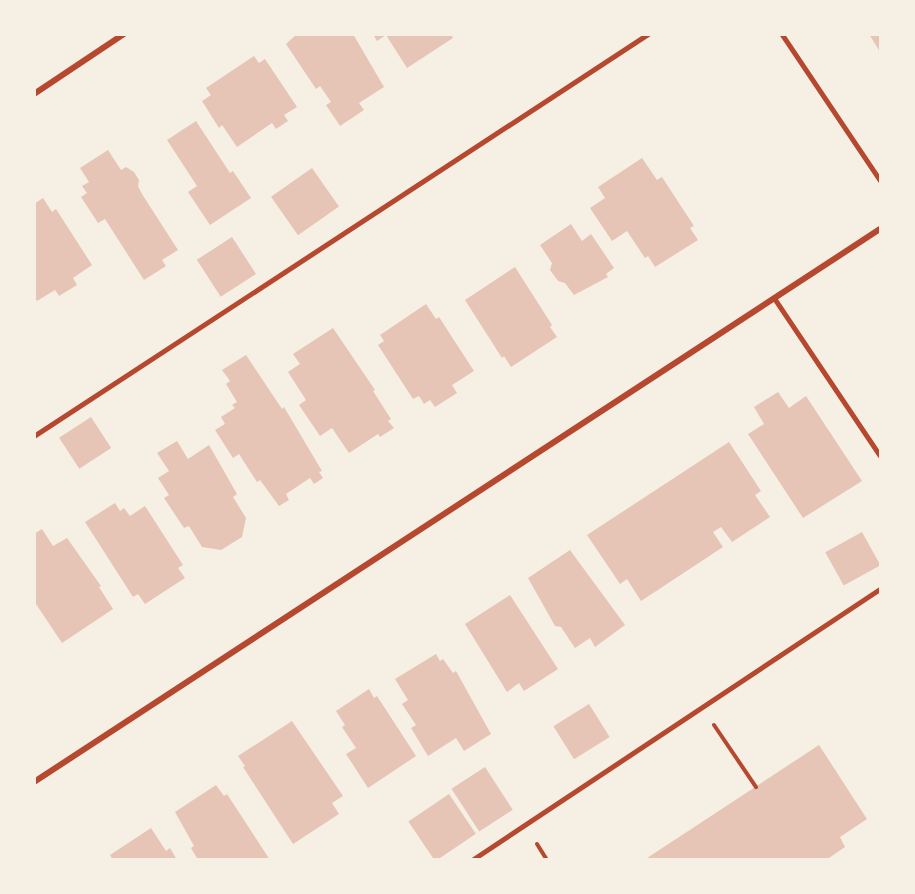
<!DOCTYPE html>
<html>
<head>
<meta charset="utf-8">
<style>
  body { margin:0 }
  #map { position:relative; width:915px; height:894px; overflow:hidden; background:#f6efe4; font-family:Quicksand,sans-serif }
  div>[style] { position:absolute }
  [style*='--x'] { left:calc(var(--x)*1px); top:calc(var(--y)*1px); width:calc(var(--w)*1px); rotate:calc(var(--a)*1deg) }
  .building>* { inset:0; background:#e6c5b7; transform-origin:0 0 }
  .path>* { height:4px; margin:-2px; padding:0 2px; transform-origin:2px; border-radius:2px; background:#b5482f }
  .service>* { height:4.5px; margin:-2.25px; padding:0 2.25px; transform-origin:2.25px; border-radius:2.25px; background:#b5482f }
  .minor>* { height:6px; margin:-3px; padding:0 3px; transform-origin:3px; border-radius:3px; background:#b5482f }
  span { translate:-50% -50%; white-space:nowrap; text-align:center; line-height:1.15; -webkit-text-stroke:4.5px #f6efe4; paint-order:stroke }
  .frame { position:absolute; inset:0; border:36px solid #f6efe4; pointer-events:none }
</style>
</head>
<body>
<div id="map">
  <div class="building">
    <div style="clip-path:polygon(297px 34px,353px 34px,384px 87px,359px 103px,364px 110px,340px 126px,326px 105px,331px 102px,320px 86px,316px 89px,286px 44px)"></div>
    <div style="clip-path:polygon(373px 34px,451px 34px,453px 38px,407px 68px,386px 35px,377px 41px)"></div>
    <div style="clip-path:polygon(869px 34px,880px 34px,880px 52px)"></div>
    <div style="clip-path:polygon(254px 56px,259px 63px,265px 59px,297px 107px,284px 115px,288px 121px,276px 129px,272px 123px,237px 147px,222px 125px,219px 128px,202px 101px,211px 95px,206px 88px)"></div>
    <div style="clip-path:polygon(196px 121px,230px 173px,233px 171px,251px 198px,210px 225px,188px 192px,197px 186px,167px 140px)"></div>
    <div style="clip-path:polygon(108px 150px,121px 170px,126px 167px,134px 172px,139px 180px,138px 186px,142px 194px,178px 250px,162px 260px,166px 266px,144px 280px,105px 219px,98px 223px,81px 197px,87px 193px,82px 186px,89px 182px,80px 168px)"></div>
    <div style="clip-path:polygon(642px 158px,657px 180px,662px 177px,694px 226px,690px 228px,698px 240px,655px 267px,648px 256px,645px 258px,627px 231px,612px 241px,590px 208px,605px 198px,598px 187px)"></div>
    <div style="left:312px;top:168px;width:47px;height:50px;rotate:55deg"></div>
    <div style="clip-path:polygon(43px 198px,52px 212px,56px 209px,92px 265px,73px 278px,77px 285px,59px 296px,55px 290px,37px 301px,34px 297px,34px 204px)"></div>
    <div style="clip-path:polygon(571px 224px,582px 241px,591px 234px,614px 268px,606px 274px,608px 277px,574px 295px,565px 283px,558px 281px,550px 270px,552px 263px,540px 245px)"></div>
    <div style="left:232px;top:237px;width:44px;height:42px;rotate:57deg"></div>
    <div style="clip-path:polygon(515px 267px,552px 325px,550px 327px,557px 337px,511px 367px,504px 356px,502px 358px,465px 300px)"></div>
    <div style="clip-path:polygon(426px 304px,436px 319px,439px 317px,474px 371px,452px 385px,457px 393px,435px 407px,430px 400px,424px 404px,419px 396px,413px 399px,378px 345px,384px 341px,380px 335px)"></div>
    <div style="clip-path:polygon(333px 328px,375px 390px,373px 391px,391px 419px,388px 421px,394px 428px,380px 437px,378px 434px,349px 453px,332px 428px,320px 436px,299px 405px,306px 400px,288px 372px,300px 364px,293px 354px)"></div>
    <div style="clip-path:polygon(246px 355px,282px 409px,284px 407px,322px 471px,319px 472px,323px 478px,314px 484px,310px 478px,286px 494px,289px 500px,279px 506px,260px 480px,257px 482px,239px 454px,233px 458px,215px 430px,225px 424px,221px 417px,235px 408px,232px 405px,237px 402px,226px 384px,230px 381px,222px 370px)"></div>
    <div style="clip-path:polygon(778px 392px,789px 408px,806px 396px,862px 481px,803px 518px,748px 434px,764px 424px,754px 407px)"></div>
    <div style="left:91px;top:417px;width:37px;height:38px;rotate:57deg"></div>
    <div style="clip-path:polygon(177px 441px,188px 459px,209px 445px,237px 494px,233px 497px,246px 518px,242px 537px,221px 550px,202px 547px,189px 526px,184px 528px,164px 498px,169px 495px,158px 478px,169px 471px,157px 453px)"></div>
    <div style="clip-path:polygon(729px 442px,761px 491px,755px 495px,770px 517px,732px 542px,721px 527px,713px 532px,723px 547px,641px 601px,627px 579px,620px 584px,587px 535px)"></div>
    <div style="clip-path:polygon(115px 503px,120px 511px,124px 508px,130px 516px,145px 506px,183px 565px,178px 568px,185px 578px,145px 604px,138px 594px,133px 597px,85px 522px)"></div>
    <div style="clip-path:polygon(42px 529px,53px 546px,67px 538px,101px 586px,99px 587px,113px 609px,62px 643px,34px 601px,34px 534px)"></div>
    <div style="left:862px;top:532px;width:38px;height:42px;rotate:61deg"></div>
    <div style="clip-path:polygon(570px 550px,625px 625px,595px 647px,590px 638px,575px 648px,561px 627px,555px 626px,528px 578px)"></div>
    <div style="clip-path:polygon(510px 595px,558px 669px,524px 691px,519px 683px,507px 692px,465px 624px)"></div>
    <div style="clip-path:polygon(436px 654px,440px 661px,443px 659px,453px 673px,456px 671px,491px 734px,464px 751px,456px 738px,428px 756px,411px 728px,416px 725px,402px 704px,408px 700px,395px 679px)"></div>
    <div style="clip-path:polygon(369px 689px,374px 698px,377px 696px,416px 756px,368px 788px,346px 754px,356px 748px,342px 727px,345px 725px,336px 711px)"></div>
    <div style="left:589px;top:704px;width:39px;height:42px;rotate:58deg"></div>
    <div style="clip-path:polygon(292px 721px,343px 796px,332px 803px,339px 814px,293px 844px,243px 767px,245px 766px,238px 756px)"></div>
    <div style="clip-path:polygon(819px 745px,867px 819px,840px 837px,845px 847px,826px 860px,644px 860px)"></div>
    <div style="left:485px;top:767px;width:51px;height:40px;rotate:57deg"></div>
    <div style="clip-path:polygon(216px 785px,224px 796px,227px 794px,270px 860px,198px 860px,191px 848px,194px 846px,175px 812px)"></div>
    <div style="left:449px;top:794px;width:48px;height:49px;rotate:56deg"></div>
    <div style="clip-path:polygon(151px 828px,166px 851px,170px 848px,177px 860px,113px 860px,110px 855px)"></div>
  </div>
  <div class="path">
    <div style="--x:714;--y:725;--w:75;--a:55.9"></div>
    <div style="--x:537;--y:844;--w:19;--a:58"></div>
  </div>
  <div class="service">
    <div style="--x:782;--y:34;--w:176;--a:56.1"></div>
    <div style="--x:775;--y:299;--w:188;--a:56.1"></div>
    <div style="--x:34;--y:436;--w:734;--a:-33.21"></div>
    <div style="--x:472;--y:860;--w:490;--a:-33.6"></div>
  </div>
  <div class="minor">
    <div style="--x:34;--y:94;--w:108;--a:-33.7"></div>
    <div style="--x:34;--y:782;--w:1011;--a:-33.17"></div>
  </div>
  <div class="frame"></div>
</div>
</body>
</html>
